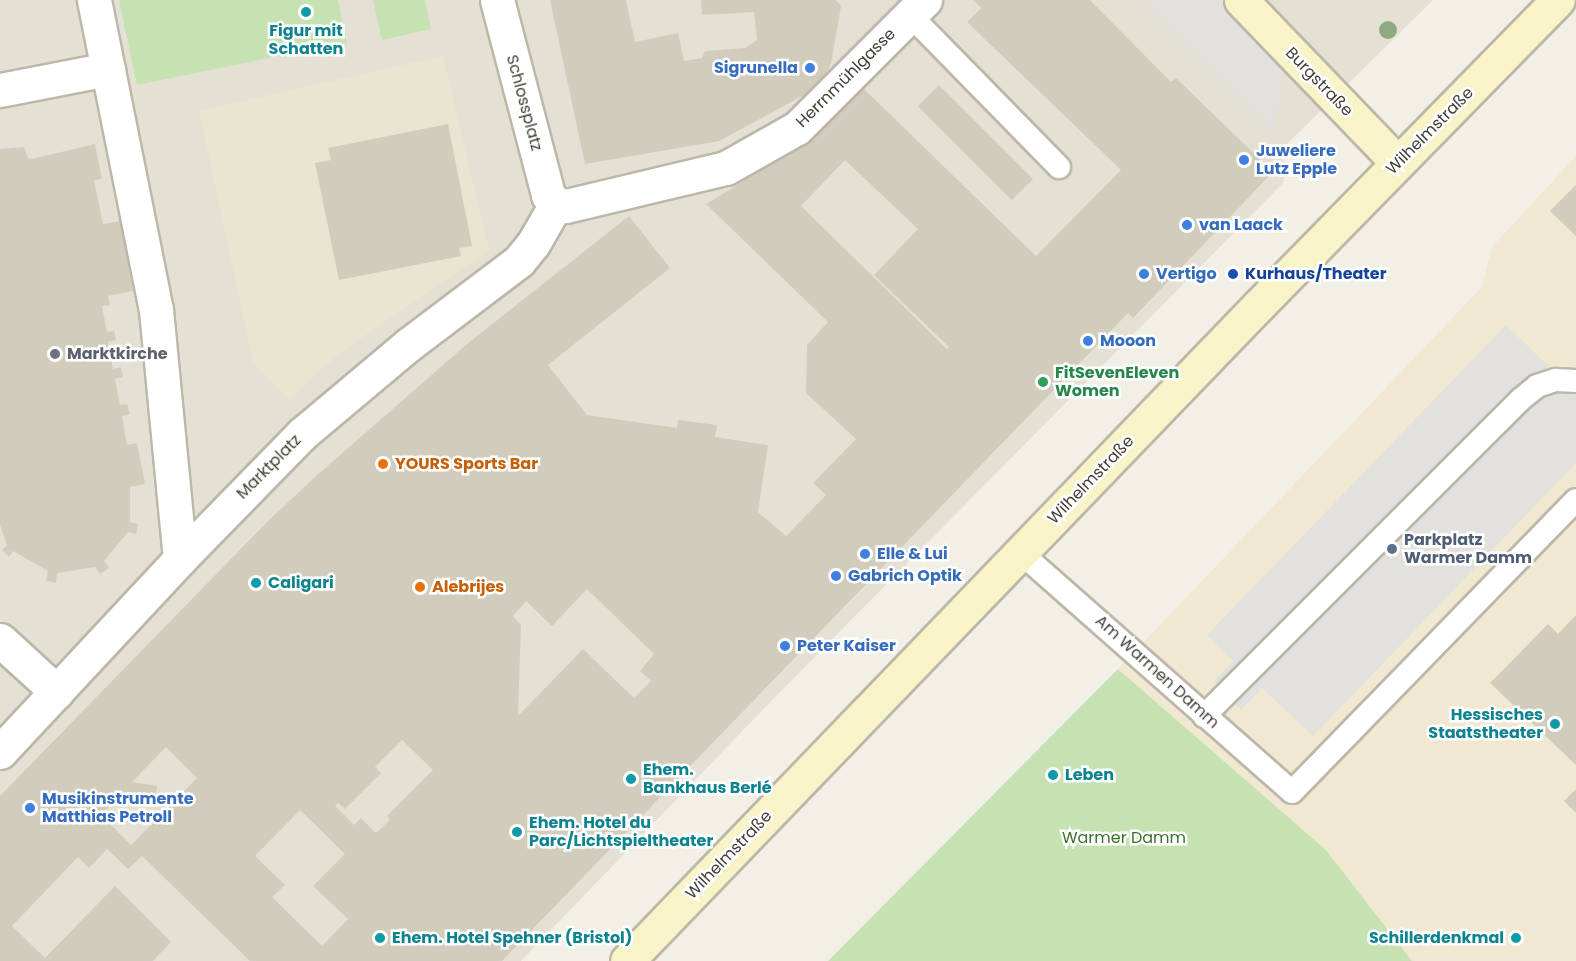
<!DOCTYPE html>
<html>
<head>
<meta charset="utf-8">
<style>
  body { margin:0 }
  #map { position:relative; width:1576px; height:961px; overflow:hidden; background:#f1efe6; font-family:Poppins,sans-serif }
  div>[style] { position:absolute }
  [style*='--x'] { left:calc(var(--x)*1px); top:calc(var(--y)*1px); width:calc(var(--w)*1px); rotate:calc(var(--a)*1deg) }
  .residential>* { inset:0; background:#e4e1d4 }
  .commercial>* { inset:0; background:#f1e8d2 }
  .education>* { inset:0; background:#e9e5d1 }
  .green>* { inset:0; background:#c6e2b2 }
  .parking>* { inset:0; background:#e2e1dd }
  .building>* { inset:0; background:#d2ccbc; transform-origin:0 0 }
  .roads { filter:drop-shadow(2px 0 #bcb7a9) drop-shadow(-2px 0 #bcb7a9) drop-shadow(0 2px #bcb7a9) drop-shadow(0 -2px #bcb7a9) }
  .lane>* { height:22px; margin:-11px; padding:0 11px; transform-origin:11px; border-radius:11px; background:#fff }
  .street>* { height:33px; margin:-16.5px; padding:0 16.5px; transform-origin:16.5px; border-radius:16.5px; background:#fff }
  .secondary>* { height:33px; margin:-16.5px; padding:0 16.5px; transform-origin:16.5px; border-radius:16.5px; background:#f9f3c8 }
  .trees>* { width:18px; height:18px; margin:-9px; border-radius:50%; background:#8fa981 }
  .dots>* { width:16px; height:16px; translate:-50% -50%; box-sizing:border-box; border:3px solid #fff; border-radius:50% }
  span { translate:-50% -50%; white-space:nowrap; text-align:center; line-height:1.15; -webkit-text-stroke:5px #fff; paint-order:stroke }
  .culture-label { font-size:16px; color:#0d838f; font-weight:700 }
  .left { translate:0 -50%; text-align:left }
  .right { translate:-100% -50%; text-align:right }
  .shop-label { font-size:16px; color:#366cbe; font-weight:700 }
  .street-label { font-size:16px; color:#433f36 }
  .transit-label { font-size:16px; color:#164399; font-weight:700 }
  .worship-label { font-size:16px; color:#5b616d; font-weight:700 }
  .leisure-label { font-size:16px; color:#27864d; font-weight:700 }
  .food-label { font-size:16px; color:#c56008; font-weight:700 }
  .service-label { font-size:16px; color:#4e5e75; font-weight:700 }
  .park-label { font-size:16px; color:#3f6f2f }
</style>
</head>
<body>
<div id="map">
  <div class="residential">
    <div style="clip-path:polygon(0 0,1433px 0,1277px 154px,1287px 164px,1283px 183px,780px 692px,521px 961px,0 961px)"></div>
  </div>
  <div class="commercial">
    <div style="clip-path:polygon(1576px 156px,1576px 961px,1412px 961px,1326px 850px,1118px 669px,1482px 287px,1492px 247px)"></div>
  </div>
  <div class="education">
    <div style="clip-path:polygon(443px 56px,489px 250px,338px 354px,289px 400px,253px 362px,199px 111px)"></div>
  </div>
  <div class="green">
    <div style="clip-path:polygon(119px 0,338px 0,347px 42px,137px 85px)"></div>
    <div style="clip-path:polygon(373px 0,425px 0,431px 29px,382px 40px)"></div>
    <div style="clip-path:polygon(1118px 669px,1326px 850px,1412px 961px,828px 961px)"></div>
  </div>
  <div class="parking">
    <div style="clip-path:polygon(1144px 0,1217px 0,1283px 66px,1275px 133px)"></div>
    <div style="clip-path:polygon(1506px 325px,1576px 393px,1576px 463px,1313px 736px,1262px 688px,1241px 710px,1213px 682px,1233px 661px,1207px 635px)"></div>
  </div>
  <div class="building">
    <div style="clip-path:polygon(550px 0,626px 0,635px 42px,678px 33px,684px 61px,702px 58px,705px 51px,745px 48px,757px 40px,754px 12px,702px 15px,701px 0,836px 0,841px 6px,831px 64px,823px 79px,806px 94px,719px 141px,585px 164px)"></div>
    <div style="clip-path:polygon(evenodd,973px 0,1090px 0,1171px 82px,1176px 78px,1273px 172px,1133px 318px,1128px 313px,502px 961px,250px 961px,142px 856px,128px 869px,107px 849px,89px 868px,78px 857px,12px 926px,45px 958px,115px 886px,171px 942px,153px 961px,0 961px,0 796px,266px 523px,316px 476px,467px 344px,629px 216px,670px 268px,548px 365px,587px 415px,677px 428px,678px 420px,717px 425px,715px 437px,768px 445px,758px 512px,786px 536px,826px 495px,813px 483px,856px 439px,806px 393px,807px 345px,828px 322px,706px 204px,804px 145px,863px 88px,1036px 256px,1121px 170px,967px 22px,981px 8px,973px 0,845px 160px,918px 229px,874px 275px,949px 347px,947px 349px,801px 206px,845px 160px,973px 0,587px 589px,654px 654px,640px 671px,651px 681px,634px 698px,583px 649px,518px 716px,521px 625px,513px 616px,526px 601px,552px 626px,587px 589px,973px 0,402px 740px,433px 770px,387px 816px,390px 820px,376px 833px,361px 818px,354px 825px,335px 806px,338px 803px,345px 809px,381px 773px,375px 767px,402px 740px,973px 0,166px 747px,197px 778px,131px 845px,101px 815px,119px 797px,155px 801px,157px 786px,132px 782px,166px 747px,973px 0,300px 810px,345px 854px,313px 886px,348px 919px,322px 946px,272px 897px,285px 885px,255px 856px,300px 810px)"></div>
    <div style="left:939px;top:85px;width:133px;height:30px;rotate:45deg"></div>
    <div style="clip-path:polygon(448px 124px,472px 246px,459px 248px,461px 256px,339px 280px,315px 163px,331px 160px,328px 148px)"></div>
    <div style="clip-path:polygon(95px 144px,102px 179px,94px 180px,103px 224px,121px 221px,133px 291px,108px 296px,110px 305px,102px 306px,107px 332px,114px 331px,116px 340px,108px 342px,113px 369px,121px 367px,123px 377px,115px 379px,120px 405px,127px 404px,130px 414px,122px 416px,127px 445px,137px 443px,145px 484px,130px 487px,130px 522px,138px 524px,136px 534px,128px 532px,104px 561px,109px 568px,100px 574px,95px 567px,57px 573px,56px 583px,46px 581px,48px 571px,13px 551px,9px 557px,2px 550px,7px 545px,0 525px,0 149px,24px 147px,28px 158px,32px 159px)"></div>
    <div style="clip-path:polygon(1576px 185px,1576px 236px,1550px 211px)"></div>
    <div style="clip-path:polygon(1576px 615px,1576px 765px,1490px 683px,1548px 624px,1558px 634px)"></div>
    <div style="clip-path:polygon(1576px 789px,1576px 813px,1564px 801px)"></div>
  </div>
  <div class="roads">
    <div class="lane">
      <div style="--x:910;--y:15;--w:213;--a:45.6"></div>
      <div style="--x:1021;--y:553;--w:361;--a:41.4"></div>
      <div style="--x:1292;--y:792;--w:407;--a:-45.8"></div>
      <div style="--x:1204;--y:716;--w:447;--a:-45"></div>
      <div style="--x:1520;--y:400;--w:22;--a:-39"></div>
      <div style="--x:1537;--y:386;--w:20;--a:-18"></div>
      <div style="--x:1556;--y:380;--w:20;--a:3"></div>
    </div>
    <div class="street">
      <div style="--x:94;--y:0;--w:316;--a:78.7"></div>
      <div style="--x:156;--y:310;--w:250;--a:84.5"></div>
      <div style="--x:497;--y:0;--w:202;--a:75.3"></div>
      <div style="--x:548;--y:195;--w:12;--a:48"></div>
      <div style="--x:0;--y:90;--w:110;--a:-11"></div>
      <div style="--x:556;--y:204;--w:10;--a:11"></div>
      <div style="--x:566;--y:206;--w:164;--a:-13.4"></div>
      <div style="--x:726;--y:168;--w:81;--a:-29.4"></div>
      <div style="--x:797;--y:128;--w:181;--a:-45"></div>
      <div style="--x:0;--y:640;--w:77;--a:42.4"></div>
      <div style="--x:0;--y:752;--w:264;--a:-47"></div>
      <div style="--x:180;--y:559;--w:175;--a:-45.7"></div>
      <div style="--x:302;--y:434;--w:138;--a:-40"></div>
      <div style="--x:408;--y:345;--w:139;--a:-37.1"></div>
      <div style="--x:519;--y:261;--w:22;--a:-51"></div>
      <div style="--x:533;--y:244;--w:46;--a:-60.1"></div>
    </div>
    <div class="secondary">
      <div style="--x:1241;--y:0;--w:226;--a:46.1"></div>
      <div style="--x:627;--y:961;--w:911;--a:-46.07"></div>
      <div style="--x:1259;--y:305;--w:427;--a:-45.6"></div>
    </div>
  </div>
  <div class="trees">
    <div style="left:1388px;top:30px"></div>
  </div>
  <div class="dots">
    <div style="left:306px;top:12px;background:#0f9aa8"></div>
    <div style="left:810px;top:68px;background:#3f7fe0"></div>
    <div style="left:1244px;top:160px;background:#3f7fe0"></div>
    <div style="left:1187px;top:225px;background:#3f7fe0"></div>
    <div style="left:1144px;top:274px;background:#3f7fe0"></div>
    <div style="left:1233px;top:274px;background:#1a4fb4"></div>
    <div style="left:1088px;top:341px;background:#3f7fe0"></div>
    <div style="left:55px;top:354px;background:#6b7280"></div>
    <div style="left:1043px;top:382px;background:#2e9e5b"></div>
    <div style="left:383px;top:464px;background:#e8710a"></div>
    <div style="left:1392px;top:549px;background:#5c6f8a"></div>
    <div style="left:865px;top:554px;background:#3f7fe0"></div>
    <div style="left:836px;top:576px;background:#3f7fe0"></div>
    <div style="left:256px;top:583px;background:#0f9aa8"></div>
    <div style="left:420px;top:587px;background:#e8710a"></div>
    <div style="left:785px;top:646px;background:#3f7fe0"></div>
    <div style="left:1555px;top:724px;background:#0f9aa8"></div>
    <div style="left:1053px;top:775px;background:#0f9aa8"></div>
    <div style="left:631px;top:779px;background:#0f9aa8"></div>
    <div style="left:30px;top:808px;background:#3f7fe0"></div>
    <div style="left:517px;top:832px;background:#0f9aa8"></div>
    <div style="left:380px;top:938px;background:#0f9aa8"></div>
    <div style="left:1516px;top:938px;background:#0f9aa8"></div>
  </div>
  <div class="culture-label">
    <span style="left:306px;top:40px">Figur mit<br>Schatten</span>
    <span class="left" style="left:268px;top:583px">Caligari</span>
    <span class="right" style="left:1543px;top:724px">Hessisches<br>Staatstheater</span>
    <span class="left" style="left:643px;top:779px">Ehem.<br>Bankhaus Berlé</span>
    <span class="left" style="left:1065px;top:775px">Leben</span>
    <span class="left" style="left:529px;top:832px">Ehem. Hotel du<br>Parc/Lichtspieltheater</span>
    <span class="left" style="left:392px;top:938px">Ehem. Hotel Spehner (Bristol)</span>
    <span class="right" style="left:1504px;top:938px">Schillerdenkmal</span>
  </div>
  <div class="shop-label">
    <span class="right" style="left:798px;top:68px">Sigrunella</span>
    <span class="left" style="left:1256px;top:160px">Juweliere<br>Lutz Epple</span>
    <span class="left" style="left:1199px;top:225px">van Laack</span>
    <span class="left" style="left:1156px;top:274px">Vertigo</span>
    <span class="left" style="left:1100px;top:341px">Mooon</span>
    <span class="left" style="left:877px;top:554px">Elle &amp; Lui</span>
    <span class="left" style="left:848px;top:576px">Gabrich Optik</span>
    <span class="left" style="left:797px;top:646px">Peter Kaiser</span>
    <span class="left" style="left:42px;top:808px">Musikinstrumente<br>Matthias Petroll</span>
  </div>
  <div class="street-label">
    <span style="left:846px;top:78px;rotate:-45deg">Herrnmühlgasse</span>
    <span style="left:1319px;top:82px;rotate:46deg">Burgstraße</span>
    <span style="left:524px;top:103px;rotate:75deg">Schlossplatz</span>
    <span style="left:1430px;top:131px;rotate:-45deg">Wilhelmstraße</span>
    <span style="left:269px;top:467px;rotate:-45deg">Marktplatz</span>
    <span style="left:1091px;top:480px;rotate:-46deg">Wilhelmstraße</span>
    <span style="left:1157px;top:672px;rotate:42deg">Am Warmen Damm</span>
    <span style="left:729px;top:855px;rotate:-46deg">Wilhelmstraße</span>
  </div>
  <div class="transit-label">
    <span class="left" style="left:1245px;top:274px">Kurhaus/Theater</span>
  </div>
  <div class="worship-label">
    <span class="left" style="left:67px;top:354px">Marktkirche</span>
  </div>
  <div class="leisure-label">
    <span class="left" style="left:1055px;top:382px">FitSevenEleven<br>Women</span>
  </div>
  <div class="food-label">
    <span class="left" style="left:395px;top:464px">YOURS Sports Bar</span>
    <span class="left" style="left:432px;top:587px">Alebrijes</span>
  </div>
  <div class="service-label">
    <span class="left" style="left:1404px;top:549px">Parkplatz<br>Warmer Damm</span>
  </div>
  <div class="park-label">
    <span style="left:1124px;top:838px">Warmer Damm</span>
  </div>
</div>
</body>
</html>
